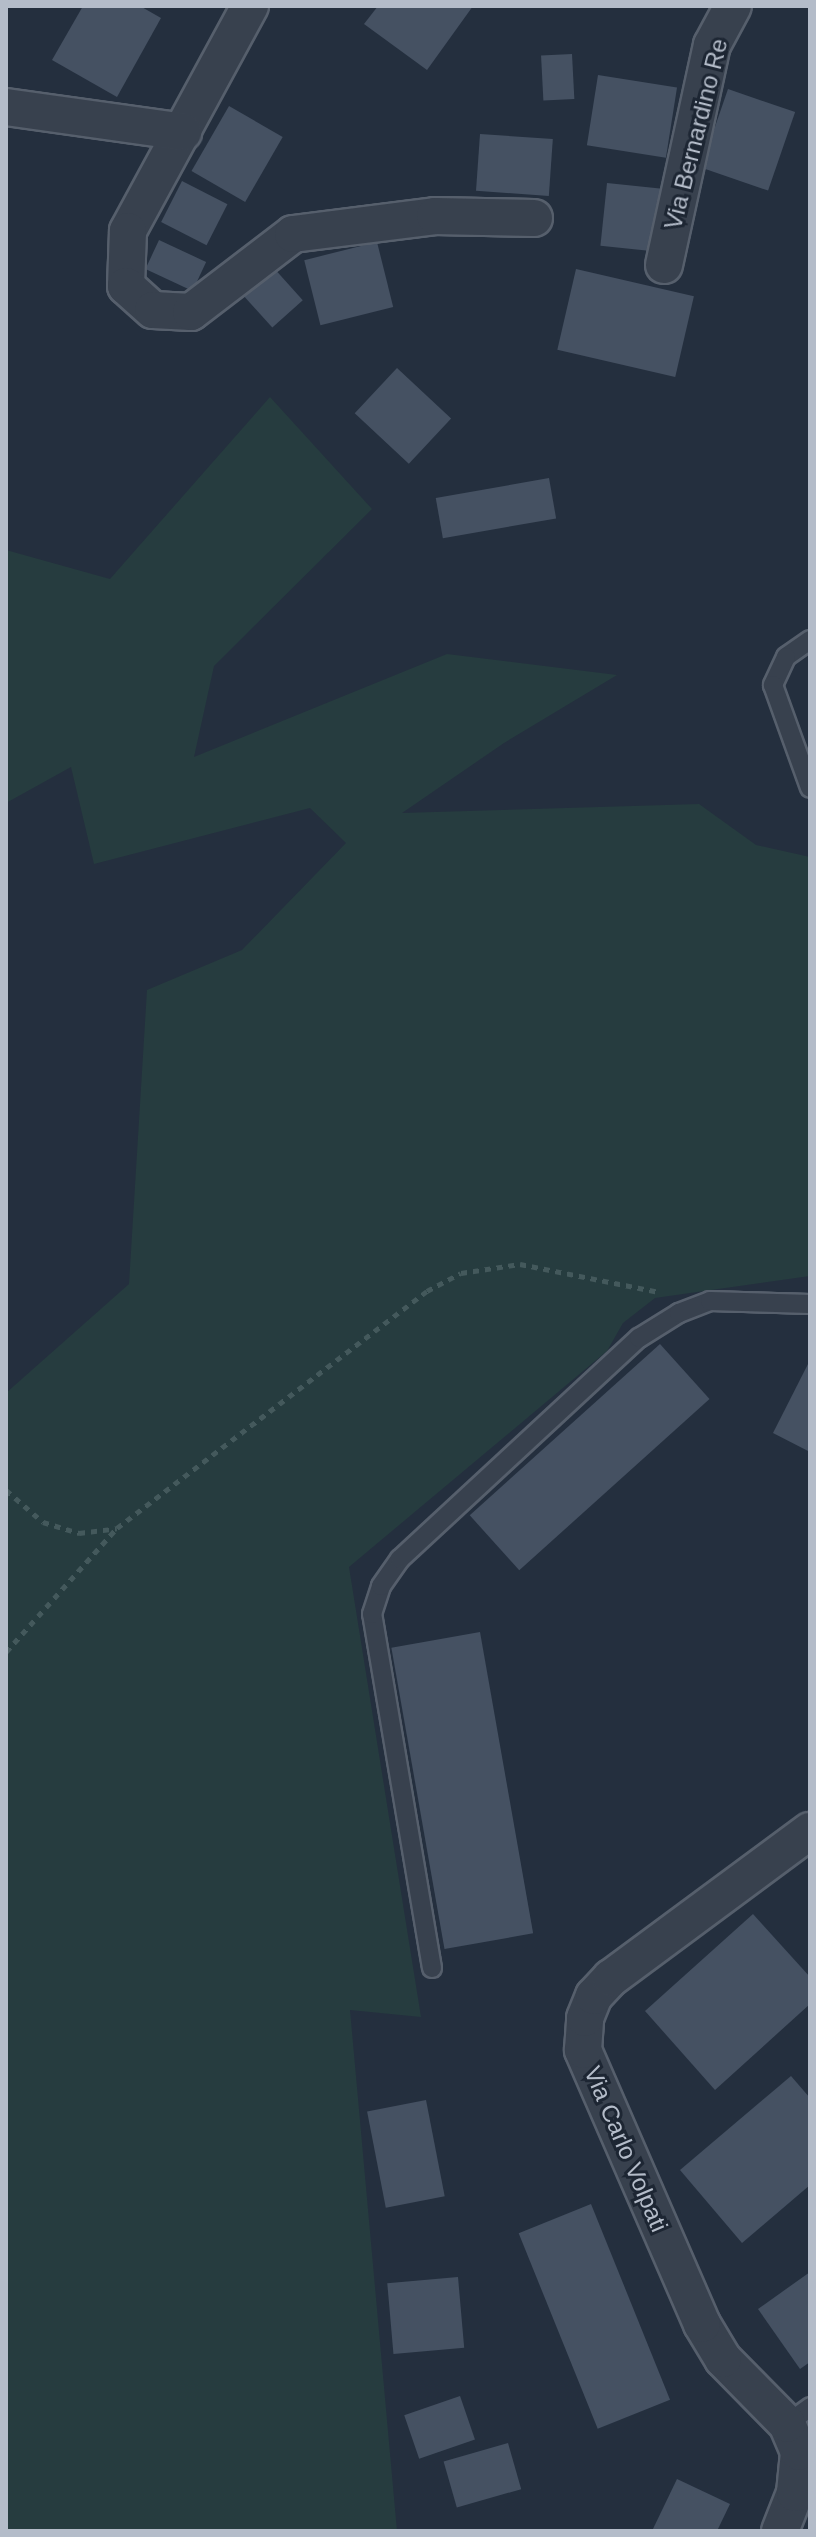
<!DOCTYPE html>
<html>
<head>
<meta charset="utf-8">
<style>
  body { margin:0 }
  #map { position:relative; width:816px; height:2537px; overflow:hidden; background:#242f3e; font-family:Helvetica,sans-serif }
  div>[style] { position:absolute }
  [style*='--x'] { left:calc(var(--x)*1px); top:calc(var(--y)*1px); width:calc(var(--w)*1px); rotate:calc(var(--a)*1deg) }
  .green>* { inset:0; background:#263c3f }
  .building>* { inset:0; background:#455162; transform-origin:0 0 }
  .path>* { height:5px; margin-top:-2.5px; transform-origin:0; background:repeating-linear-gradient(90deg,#44595c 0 6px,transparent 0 12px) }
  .roads { filter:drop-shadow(2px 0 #565f6c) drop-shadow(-2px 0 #565f6c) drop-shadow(0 2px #565f6c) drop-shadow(0 -2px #565f6c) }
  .service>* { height:18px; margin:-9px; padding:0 9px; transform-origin:9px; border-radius:9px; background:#38414e }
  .minor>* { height:36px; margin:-18px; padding:0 18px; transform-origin:18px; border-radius:18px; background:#38414e }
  span { translate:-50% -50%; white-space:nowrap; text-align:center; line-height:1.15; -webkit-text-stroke:6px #1d2633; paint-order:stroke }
  .street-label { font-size:24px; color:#b4bcc9 }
  .frame { position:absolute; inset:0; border:8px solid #b4bcc9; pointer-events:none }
</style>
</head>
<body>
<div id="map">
  <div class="green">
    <div style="clip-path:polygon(270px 397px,372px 509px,214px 666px,194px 757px,447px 654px,617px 675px,504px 743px,402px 813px,699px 804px,756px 845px,810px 857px,810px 1276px,655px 1298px,623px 1323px,607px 1351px,349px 1567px,421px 2017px,350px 2010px,397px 2531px,6px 2531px,6px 1393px,129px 1284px,147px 990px,242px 950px,346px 843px,310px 808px,94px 864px,71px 767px,6px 803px,6px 550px,110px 579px)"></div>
  </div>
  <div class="building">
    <div style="clip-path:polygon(83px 6px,140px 6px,161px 18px,117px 97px,52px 60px)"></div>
    <div style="clip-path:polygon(378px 6px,473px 6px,427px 70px,364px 24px)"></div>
    <div style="left:572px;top:54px;width:45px;height:31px;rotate:87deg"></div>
    <div style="left:598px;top:75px;width:80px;height:71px;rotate:9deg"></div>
    <div style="left:728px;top:89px;width:71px;height:83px;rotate:19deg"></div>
    <div style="left:229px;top:106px;width:62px;height:75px;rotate:30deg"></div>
    <div style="left:480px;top:134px;width:73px;height:57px;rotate:4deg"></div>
    <div style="left:182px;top:181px;width:51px;height:46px;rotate:27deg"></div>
    <div style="left:607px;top:183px;width:58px;height:63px;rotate:6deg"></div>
    <div style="left:159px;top:240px;width:52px;height:32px;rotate:25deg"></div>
    <div style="left:377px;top:242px;width:67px;height:75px;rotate:76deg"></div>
    <div style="left:272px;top:266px;width:46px;height:41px;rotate:48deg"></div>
    <div style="left:576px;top:269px;width:121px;height:83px;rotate:13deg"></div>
    <div style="left:397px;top:368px;width:74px;height:62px;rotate:43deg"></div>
    <div style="left:549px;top:478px;width:41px;height:115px;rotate:80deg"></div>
    <div style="left:660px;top:1344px;width:74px;height:256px;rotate:48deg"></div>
    <div style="clip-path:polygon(808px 1364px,810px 1365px,810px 1452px,773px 1433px)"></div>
    <div style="left:480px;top:1632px;width:306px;height:90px;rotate:80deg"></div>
    <div style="clip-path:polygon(753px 1914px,810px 1977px,810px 2004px,715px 2090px,645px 2011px)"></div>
    <div style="clip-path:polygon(791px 2076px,810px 2098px,810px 2185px,742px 2243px,680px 2170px)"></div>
    <div style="left:426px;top:2100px;width:98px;height:60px;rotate:79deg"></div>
    <div style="left:591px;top:2204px;width:211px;height:78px;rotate:68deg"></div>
    <div style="clip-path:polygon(810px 2272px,810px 2362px,800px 2369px,758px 2309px)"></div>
    <div style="left:458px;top:2277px;width:71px;height:71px;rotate:85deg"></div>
    <div style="left:460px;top:2396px;width:46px;height:59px;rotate:71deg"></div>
    <div style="left:508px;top:2443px;width:48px;height:67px;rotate:74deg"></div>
    <div style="clip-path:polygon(677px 2479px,730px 2504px,717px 2531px,652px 2531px)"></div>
  </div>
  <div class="path">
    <div style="--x:6;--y:1490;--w:49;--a:40.9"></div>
    <div style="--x:43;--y:1522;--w:38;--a:17"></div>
    <div style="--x:79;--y:1533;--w:38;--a:-7"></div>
    <div style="--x:117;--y:1528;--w:390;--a:-37.4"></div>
    <div style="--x:427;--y:1291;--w:38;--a:-28"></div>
    <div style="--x:461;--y:1273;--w:60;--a:-8.7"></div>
    <div style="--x:520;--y:1264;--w:142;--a:11.4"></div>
    <div style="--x:6;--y:1652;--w:165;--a:-48.2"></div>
  </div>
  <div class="roads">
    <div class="service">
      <div style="--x:810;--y:640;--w:29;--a:145"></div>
      <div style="--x:786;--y:657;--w:31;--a:115"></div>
      <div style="--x:773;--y:685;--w:109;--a:70.2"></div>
      <div style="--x:432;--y:1968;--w:359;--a:-99.6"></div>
      <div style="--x:372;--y:1614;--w:29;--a:-72"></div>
      <div style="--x:381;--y:1586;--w:33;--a:-55"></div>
      <div style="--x:400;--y:1559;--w:326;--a:-42.8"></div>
      <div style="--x:639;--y:1338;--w:47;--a:-32"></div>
      <div style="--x:679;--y:1313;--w:33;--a:-21"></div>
      <div style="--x:710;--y:1301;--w:100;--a:1.7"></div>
      <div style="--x:787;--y:2424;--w:29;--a:-36"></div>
    </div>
    <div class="minor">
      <div style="--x:250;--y:6;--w:256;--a:118.5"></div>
      <div style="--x:128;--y:231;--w:55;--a:92.1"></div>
      <div style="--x:126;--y:286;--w:36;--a:42"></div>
      <div style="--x:153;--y:310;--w:38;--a:3"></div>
      <div style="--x:191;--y:312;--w:128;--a:-37.4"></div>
      <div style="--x:293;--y:234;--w:143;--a:-7.2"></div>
      <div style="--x:435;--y:216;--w:99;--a:1.2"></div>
      <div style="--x:6;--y:107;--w:179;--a:8"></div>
      <div style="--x:664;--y:265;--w:225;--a:-77.7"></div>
      <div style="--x:712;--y:45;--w:44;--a:-61.7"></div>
      <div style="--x:780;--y:2531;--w:41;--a:-68.5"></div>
      <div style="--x:795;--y:2493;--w:41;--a:-84.4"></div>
      <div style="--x:799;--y:2452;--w:30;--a:-113"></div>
      <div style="--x:787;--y:2424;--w:91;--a:-134.6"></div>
      <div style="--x:723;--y:2359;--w:41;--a:-121"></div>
      <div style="--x:702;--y:2324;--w:299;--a:-113.5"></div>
      <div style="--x:583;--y:2050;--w:32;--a:-86"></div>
      <div style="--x:585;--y:2018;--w:24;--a:-68"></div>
      <div style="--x:594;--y:1996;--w:25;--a:-47"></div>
      <div style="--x:611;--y:1978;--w:247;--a:-36.5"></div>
    </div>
  </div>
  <div class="street-label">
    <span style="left:696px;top:134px;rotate:-76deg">Via Bernardino Re</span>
    <span style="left:626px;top:2149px;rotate:67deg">Via Carlo Volpati</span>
  </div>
  <div class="frame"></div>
</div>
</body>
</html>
